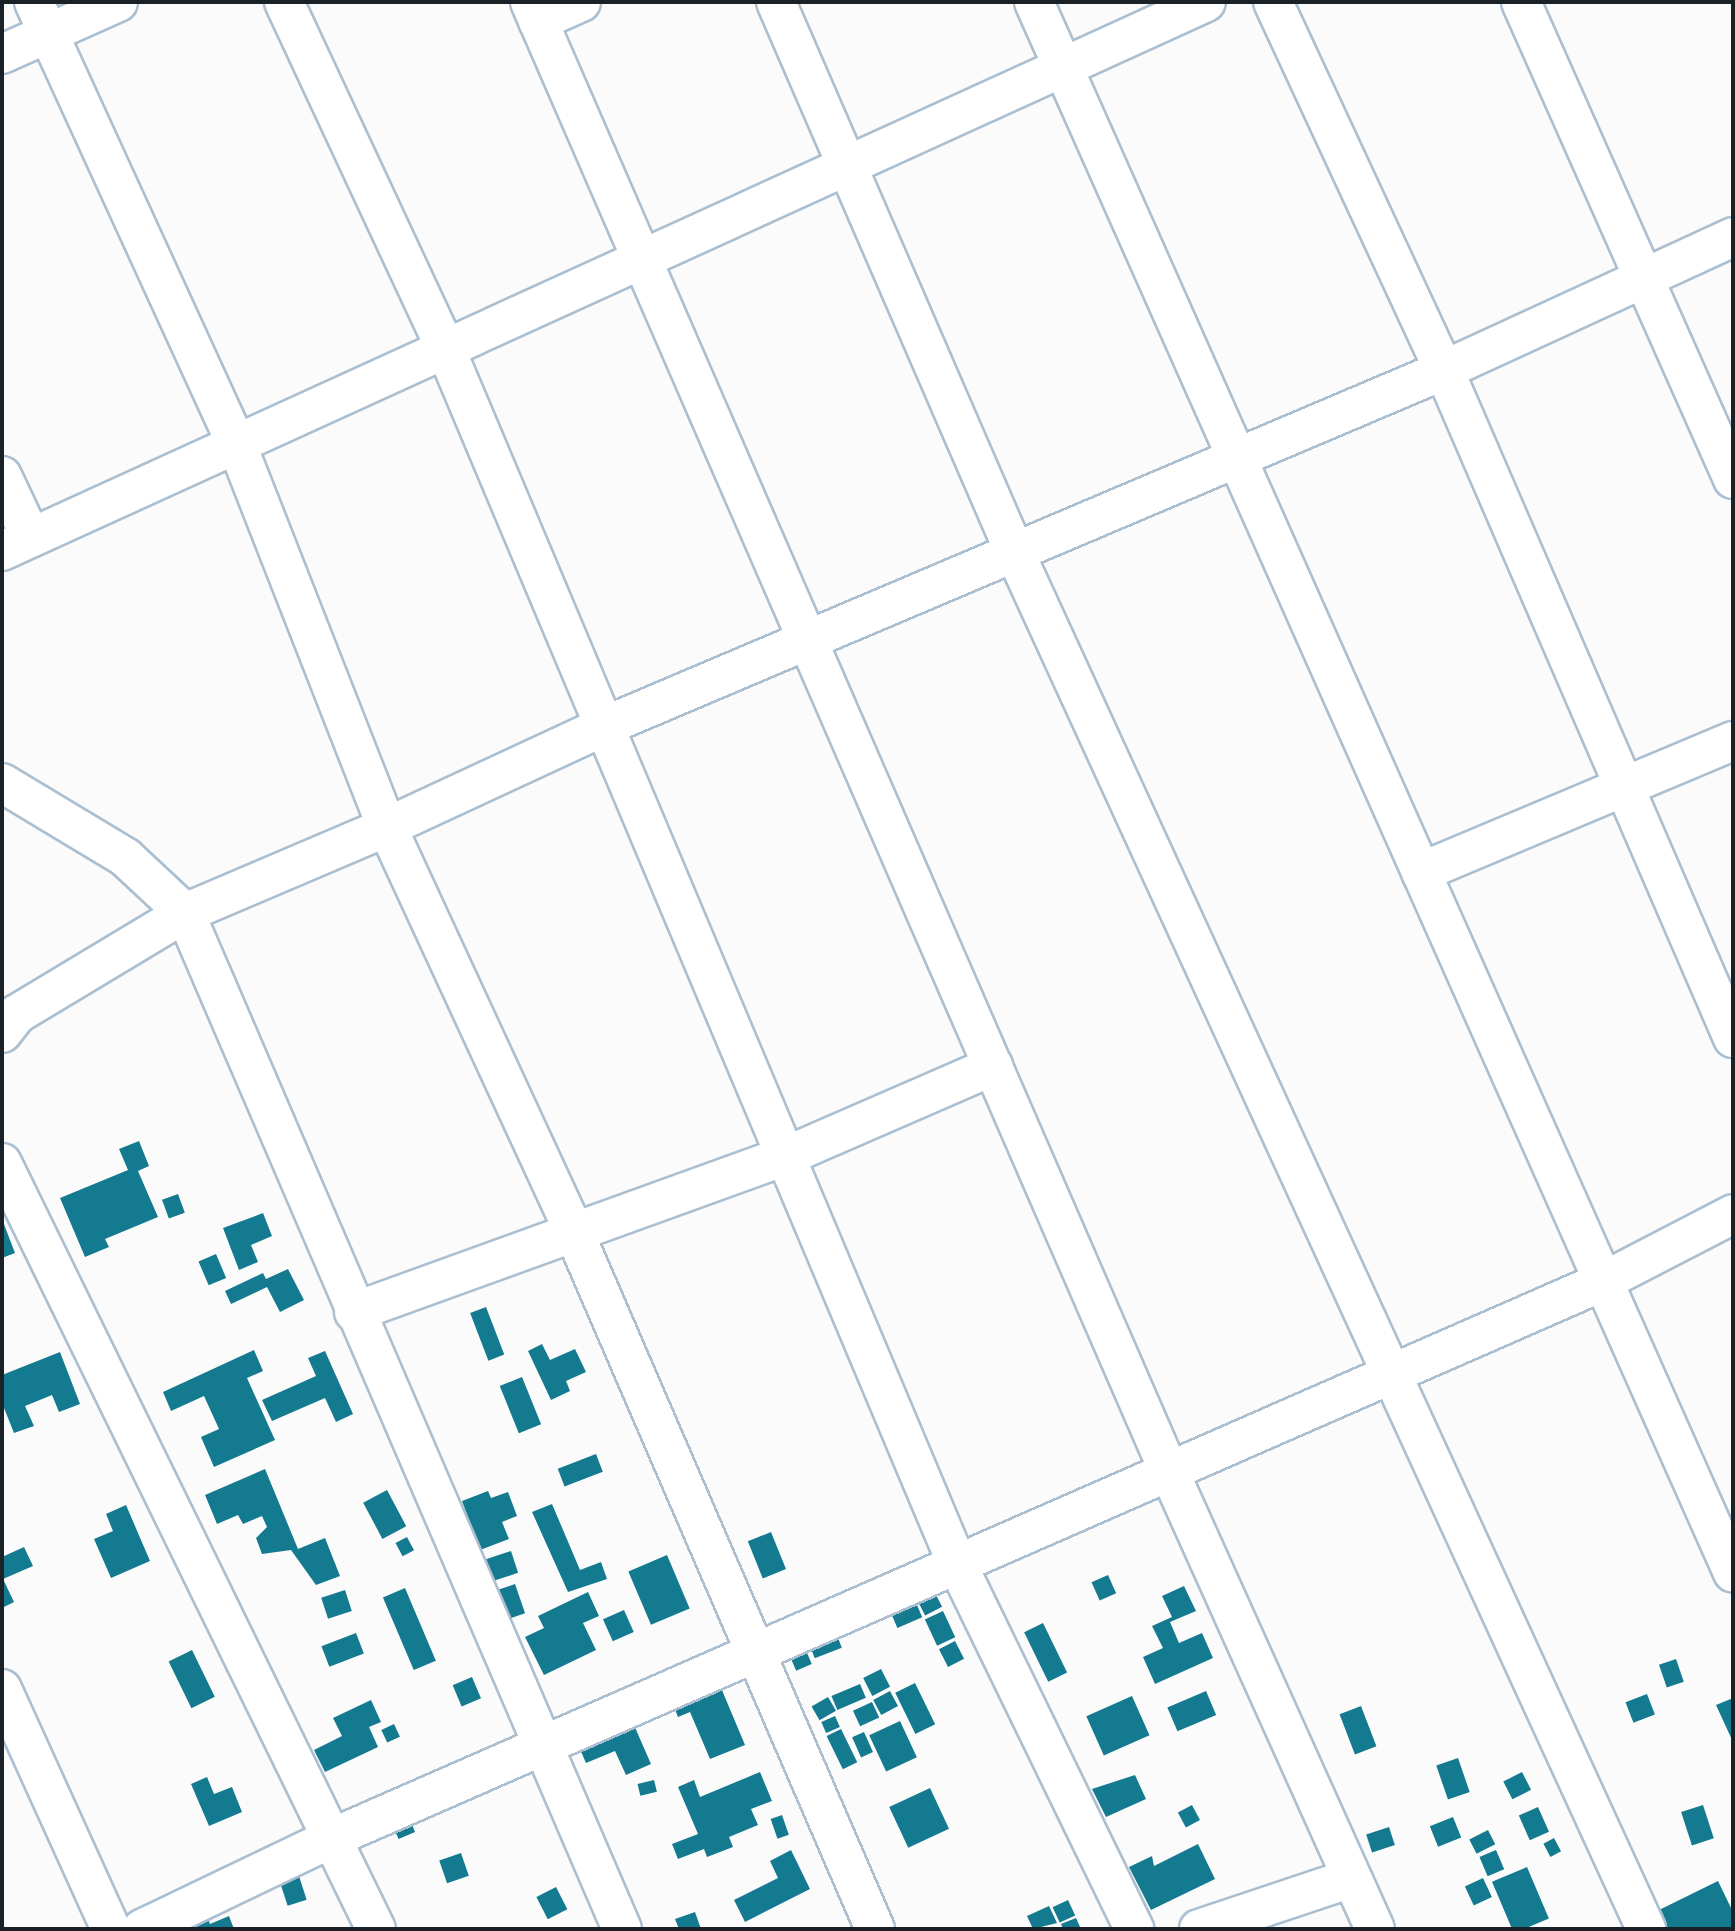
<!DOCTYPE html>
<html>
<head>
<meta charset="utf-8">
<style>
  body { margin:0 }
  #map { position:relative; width:1735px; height:1931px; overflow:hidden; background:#fbfbfb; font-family:"Source Serif 4",serif }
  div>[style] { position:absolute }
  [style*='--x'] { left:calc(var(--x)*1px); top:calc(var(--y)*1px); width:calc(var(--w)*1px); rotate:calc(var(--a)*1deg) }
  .building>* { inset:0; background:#147a8f; transform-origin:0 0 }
  .roads { filter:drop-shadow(2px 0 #abbfd0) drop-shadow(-2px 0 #abbfd0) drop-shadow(0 2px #abbfd0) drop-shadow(0 -2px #abbfd0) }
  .street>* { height:38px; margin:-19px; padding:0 19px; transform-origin:19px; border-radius:19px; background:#fff }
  span { translate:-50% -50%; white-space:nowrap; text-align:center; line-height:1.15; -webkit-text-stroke:5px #fff; paint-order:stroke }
  .frame { position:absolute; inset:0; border:4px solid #1a2228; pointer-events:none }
</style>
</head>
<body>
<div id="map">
  <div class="building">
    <div style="clip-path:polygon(139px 1141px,149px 1166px,138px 1171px,158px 1217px,105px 1239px,109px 1247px,85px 1257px,60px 1198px,128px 1170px,119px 1149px)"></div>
    <div style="left:178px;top:1194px;width:20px;height:17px;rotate:70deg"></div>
    <div style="clip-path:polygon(263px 1213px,272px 1236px,251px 1245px,258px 1262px,239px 1270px,223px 1228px)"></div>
    <div style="clip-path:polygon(2px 1219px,15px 1253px,2px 1258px)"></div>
    <div style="left:216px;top:1254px;width:26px;height:19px;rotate:67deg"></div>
    <div style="clip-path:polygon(288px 1269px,304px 1300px,280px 1312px,267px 1287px,231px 1304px,225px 1291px,263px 1273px,266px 1279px)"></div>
    <div style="left:486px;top:1307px;width:51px;height:17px;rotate:69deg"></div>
    <div style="clip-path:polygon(542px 1344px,550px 1360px,575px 1349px,586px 1372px,566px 1381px,570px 1391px,551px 1400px,528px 1351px)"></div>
    <div style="clip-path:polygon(254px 1350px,263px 1371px,247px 1378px,275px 1440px,214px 1467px,201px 1437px,219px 1429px,204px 1396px,171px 1411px,163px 1392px)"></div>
    <div style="clip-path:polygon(325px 1351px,353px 1414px,336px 1422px,325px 1398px,272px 1421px,262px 1400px,316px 1376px,308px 1358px)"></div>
    <div style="clip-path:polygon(60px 1352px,80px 1404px,59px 1412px,52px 1395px,25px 1406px,34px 1426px,14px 1433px,2px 1403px,2px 1375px)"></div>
    <div style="left:522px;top:1377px;width:51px;height:24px;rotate:68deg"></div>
    <div style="left:596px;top:1454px;width:19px;height:41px;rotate:69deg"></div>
    <div style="clip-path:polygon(265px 1469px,298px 1549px,325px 1538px,340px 1576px,316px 1585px,291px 1550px,262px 1554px,256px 1538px,267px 1527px,262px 1516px,243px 1524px,238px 1515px,217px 1524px,205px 1495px)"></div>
    <div style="left:387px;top:1490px;width:41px;height:27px;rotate:62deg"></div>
    <div style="clip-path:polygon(488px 1491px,491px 1498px,508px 1492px,517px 1516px,502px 1522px,509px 1539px,480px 1550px,462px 1501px)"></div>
    <div style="clip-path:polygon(552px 1504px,580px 1570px,601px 1562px,607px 1579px,568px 1592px,532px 1512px)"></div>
    <div style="clip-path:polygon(126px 1505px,150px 1561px,111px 1578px,94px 1539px,113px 1531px,106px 1514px)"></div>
    <div style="left:771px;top:1532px;width:40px;height:25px;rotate:68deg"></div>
    <div style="left:407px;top:1537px;width:15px;height:13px;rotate:62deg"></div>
    <div style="clip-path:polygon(24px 1547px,33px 1566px,3px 1579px,14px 1602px,2px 1608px,2px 1557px)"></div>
    <div style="left:511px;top:1551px;width:23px;height:28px;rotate:72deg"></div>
    <div style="left:667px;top:1555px;width:58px;height:42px;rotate:67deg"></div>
    <div style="left:1108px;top:1575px;width:20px;height:18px;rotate:66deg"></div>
    <div style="left:515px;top:1584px;width:31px;height:17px;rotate:71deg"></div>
    <div style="clip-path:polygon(1184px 1586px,1196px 1611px,1170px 1622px,1179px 1643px,1202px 1633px,1213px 1658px,1155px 1684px,1143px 1657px,1163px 1648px,1152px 1626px,1172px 1617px,1162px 1596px)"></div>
    <div style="left:405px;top:1588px;width:79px;height:24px;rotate:67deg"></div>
    <div style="left:933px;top:1589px;width:20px;height:19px;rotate:63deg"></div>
    <div style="left:345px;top:1590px;width:22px;height:25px;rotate:72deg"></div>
    <div style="clip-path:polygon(588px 1592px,599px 1616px,583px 1623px,596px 1650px,544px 1675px,525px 1637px,544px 1628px,538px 1616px)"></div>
    <div style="left:914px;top:1598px;width:21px;height:27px;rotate:67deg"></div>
    <div style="left:624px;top:1610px;width:24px;height:23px;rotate:66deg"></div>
    <div style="left:943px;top:1611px;width:29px;height:20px;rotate:65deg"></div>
    <div style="left:1043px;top:1623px;width:55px;height:21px;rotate:64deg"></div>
    <div style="left:835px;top:1630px;width:19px;height:29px;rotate:69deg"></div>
    <div style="left:356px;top:1633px;width:22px;height:37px;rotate:69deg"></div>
    <div style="left:802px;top:1641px;width:25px;height:17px;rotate:67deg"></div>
    <div style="left:955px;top:1641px;width:20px;height:18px;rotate:63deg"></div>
    <div style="left:192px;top:1650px;width:52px;height:26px;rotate:64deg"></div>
    <div style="left:1676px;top:1659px;width:24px;height:18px;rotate:71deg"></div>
    <div style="left:881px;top:1669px;width:20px;height:20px;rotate:63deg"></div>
    <div style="left:472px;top:1677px;width:23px;height:21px;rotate:67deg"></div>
    <div style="clip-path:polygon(719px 1683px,745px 1745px,710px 1759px,690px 1712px,678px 1717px,672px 1702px)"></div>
    <div style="left:915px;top:1683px;width:46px;height:22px;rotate:64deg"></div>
    <div style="left:860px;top:1684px;width:15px;height:31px;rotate:67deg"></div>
    <div style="left:890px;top:1691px;width:17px;height:19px;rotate:62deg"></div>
    <div style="left:1206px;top:1691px;width:26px;height:42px;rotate:67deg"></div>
    <div style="left:1647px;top:1694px;width:22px;height:23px;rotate:69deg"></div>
    <div style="left:1132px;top:1696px;width:43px;height:50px;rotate:66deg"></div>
    <div style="left:828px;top:1697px;width:16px;height:19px;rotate:60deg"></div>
    <div style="clip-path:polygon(1733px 1698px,1733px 1742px,1716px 1705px)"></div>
    <div style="clip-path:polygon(371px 1700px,381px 1722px,369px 1727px,378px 1747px,325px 1772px,314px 1750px,342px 1736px,333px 1718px)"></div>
    <div style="left:872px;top:1702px;width:17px;height:21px;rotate:65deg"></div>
    <div style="left:1361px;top:1706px;width:43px;height:23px;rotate:69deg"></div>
    <div style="clip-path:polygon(630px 1716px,651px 1764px,626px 1775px,615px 1751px,586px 1763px,576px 1740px)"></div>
    <div style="left:835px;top:1716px;width:12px;height:15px;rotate:66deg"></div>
    <div style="left:900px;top:1721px;width:40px;height:34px;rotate:65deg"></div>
    <div style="left:394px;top:1724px;width:14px;height:14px;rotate:65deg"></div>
    <div style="left:841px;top:1729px;width:37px;height:16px;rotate:64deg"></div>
    <div style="left:864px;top:1732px;width:22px;height:13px;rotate:66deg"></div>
    <div style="left:1458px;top:1758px;width:36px;height:23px;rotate:71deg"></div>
    <div style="clip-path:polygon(760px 1772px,772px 1801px,751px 1809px,758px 1825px,729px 1837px,733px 1847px,707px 1857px,704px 1849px,678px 1859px,672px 1844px,698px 1834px,678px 1787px,694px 1780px,700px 1797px)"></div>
    <div style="left:1522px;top:1772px;width:20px;height:21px;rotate:63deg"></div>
    <div style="clip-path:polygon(1135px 1775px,1146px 1799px,1106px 1817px,1092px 1789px)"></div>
    <div style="clip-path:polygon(207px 1777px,214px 1794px,232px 1787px,242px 1812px,209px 1826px,191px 1784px)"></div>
    <div style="left:654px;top:1780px;width:12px;height:17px;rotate:76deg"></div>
    <div style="left:930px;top:1788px;width:45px;height:45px;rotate:65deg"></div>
    <div style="left:1192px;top:1805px;width:17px;height:16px;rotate:62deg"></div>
    <div style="left:1703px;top:1805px;width:35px;height:23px;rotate:72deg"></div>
    <div style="left:1538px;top:1807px;width:27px;height:21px;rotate:66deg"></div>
    <div style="left:782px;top:1815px;width:21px;height:12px;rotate:71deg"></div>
    <div style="left:1453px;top:1817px;width:22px;height:25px;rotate:68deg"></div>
    <div style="left:410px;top:1820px;width:13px;height:18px;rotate:67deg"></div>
    <div style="left:1389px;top:1827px;width:19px;height:24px;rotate:72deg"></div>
    <div style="left:1488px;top:1830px;width:16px;height:21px;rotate:63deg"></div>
    <div style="left:1554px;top:1838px;width:15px;height:12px;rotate:62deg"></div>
    <div style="clip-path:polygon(1198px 1844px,1215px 1879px,1151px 1910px,1129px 1867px,1152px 1856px,1154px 1866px)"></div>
    <div style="clip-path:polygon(791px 1850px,810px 1889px,745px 1922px,734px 1900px,778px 1878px,770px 1861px)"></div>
    <div style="left:1496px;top:1850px;width:21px;height:18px;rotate:67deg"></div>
    <div style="left:461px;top:1853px;width:24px;height:23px;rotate:71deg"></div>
    <div style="left:1527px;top:1867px;width:56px;height:38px;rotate:67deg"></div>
    <div style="left:298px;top:1873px;width:28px;height:20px;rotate:72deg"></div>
    <div style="left:1483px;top:1878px;width:21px;height:20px;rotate:65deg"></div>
    <div style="clip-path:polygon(1718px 1881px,1733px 1912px,1733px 1929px,1666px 1929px,1657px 1911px)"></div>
    <div style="left:556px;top:1887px;width:25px;height:22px;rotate:63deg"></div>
    <div style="left:1068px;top:1900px;width:17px;height:17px;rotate:65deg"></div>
    <div style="clip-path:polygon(1049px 1906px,1057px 1923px,1033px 1929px,1027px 1916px)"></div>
    <div style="clip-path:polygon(205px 1911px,210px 1924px,229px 1916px,234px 1929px,163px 1929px)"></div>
    <div style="clip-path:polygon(695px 1912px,701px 1929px,679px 1929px,675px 1919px)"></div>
    <div style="clip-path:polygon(1076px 1918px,1081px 1929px,1063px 1929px,1061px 1924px)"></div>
  </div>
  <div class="roads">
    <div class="street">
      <div style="--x:34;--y:2;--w:487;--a:65.4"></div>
      <div style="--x:237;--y:445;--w:410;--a:68.6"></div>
      <div style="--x:387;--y:827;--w:444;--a:65.2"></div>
      <div style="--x:573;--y:1230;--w:761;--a:66.63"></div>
      <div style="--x:284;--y:2;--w:384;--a:65"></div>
      <div style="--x:446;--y:350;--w:1317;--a:67.17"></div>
      <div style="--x:957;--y:1564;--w:406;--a:64.1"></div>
      <div style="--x:530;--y:2;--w:1600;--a:66.5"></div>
      <div style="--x:1168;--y:1469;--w:504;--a:65.77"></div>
      <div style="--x:776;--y:2;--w:601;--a:66.55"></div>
      <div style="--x:1015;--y:553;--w:1514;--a:65.36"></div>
      <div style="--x:1034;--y:2;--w:1719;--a:66.01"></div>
      <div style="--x:1273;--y:2;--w:406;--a:65.1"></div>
      <div style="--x:1444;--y:370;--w:728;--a:66.61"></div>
      <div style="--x:1521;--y:2;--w:522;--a:66.04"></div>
      <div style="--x:538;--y:21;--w:47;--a:-23.8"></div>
      <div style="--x:2;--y:54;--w:127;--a:-24.1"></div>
      <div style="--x:2;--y:476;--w:68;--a:64.9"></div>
      <div style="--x:2;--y:551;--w:1323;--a:-24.51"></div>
      <div style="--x:2;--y:783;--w:144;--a:31"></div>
      <div style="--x:125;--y:857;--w:82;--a:43"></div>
      <div style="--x:185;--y:913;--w:220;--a:-23.1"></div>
      <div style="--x:387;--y:827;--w:240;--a:-24.9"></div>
      <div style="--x:605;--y:726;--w:911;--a:-22.99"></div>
      <div style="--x:1444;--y:370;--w:318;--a:-24.7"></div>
      <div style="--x:1421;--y:872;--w:338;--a:-22.8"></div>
      <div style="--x:2;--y:1033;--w:24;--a:-52"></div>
      <div style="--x:17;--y:1014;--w:196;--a:-31"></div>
      <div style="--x:185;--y:913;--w:1106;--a:66.73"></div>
      <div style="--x:2;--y:1163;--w:852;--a:63.98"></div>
      <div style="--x:354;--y:1312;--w:459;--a:-19.9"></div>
      <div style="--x:786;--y:1156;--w:226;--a:-23.5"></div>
      <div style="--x:2;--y:1689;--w:264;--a:65.6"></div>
      <div style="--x:142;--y:1929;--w:211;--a:-25.6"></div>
      <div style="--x:332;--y:1838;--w:1389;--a:-23.65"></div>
      <div style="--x:1604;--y:1281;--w:145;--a:-27.4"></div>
      <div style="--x:1199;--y:1929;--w:160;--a:-18.5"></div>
    </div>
  </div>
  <div class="frame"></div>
</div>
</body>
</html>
